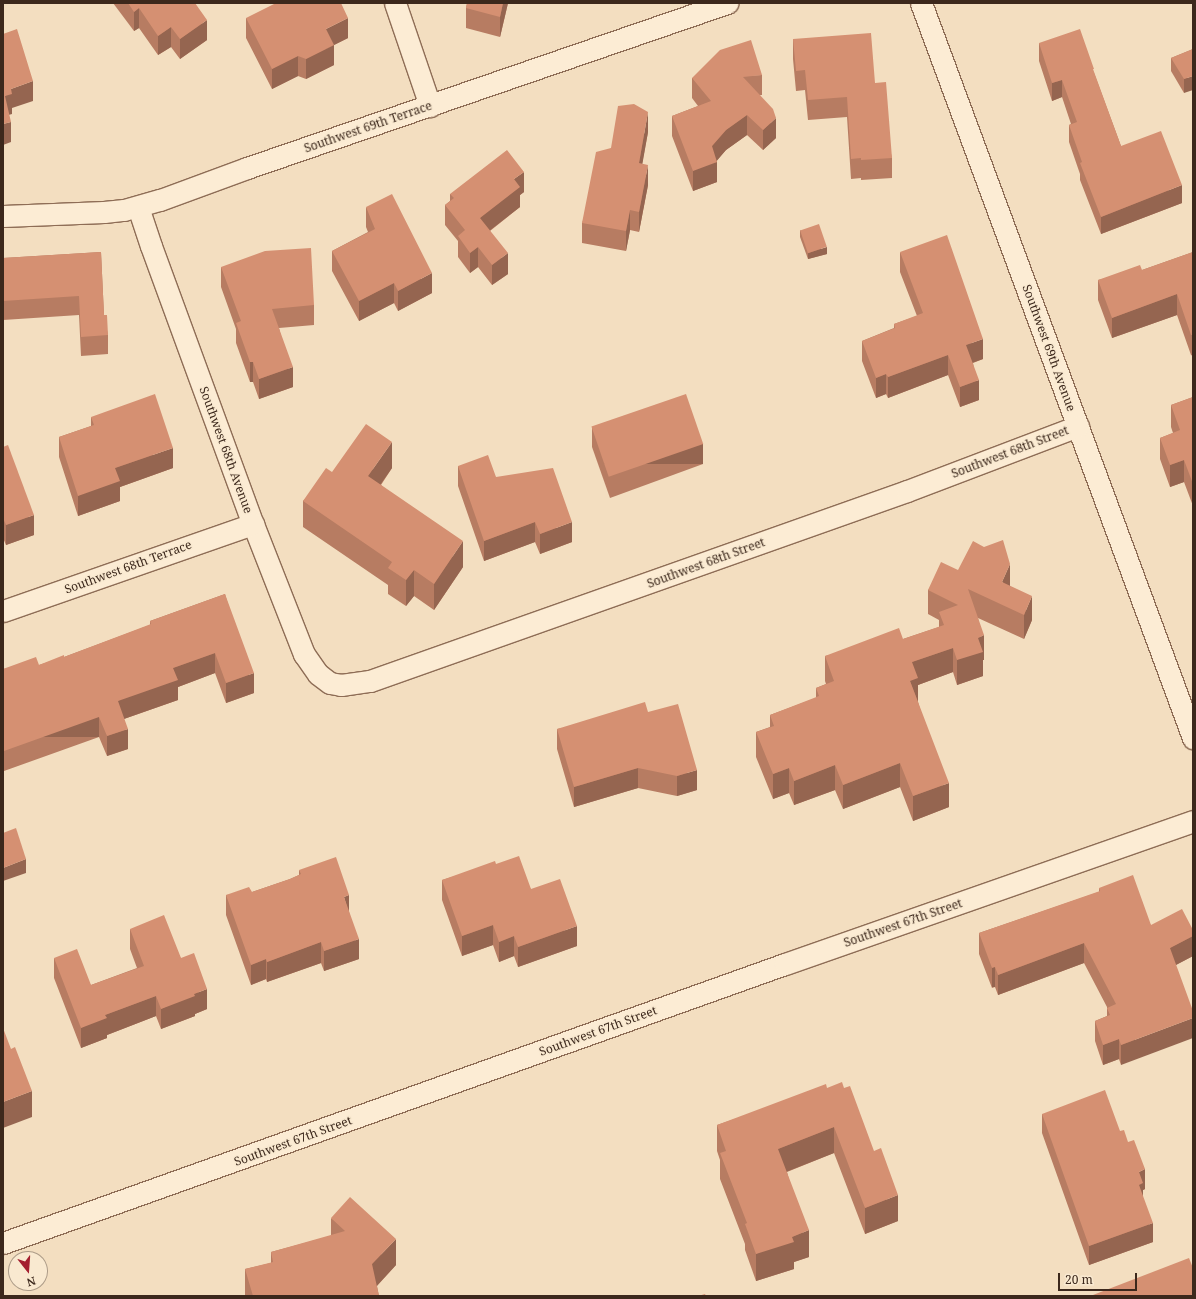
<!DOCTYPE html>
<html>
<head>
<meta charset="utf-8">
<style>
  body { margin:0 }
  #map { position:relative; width:1196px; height:1299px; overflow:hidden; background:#f3dec0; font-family:"Noto Serif",serif }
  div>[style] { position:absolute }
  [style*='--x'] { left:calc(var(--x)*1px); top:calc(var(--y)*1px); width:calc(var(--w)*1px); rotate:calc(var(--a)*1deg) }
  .roads { filter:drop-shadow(1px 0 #8e6d56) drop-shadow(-1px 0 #8e6d56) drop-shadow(0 1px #8e6d56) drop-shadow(0 -1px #8e6d56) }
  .minor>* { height:21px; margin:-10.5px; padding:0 10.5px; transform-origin:10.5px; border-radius:10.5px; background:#fcecd4 }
  .wall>* { inset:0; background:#b77c62 }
  .shaded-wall>* { inset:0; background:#956550; transform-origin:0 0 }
  .building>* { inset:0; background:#d59072; transform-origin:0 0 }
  span { translate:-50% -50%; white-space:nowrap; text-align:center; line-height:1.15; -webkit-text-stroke:3px #f9e9d0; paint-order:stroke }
  .street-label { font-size:12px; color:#3c281c }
  .frame { position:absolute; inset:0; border:4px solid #3c281c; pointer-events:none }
  .north { position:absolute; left:8px; top:1251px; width:40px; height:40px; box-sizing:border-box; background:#f9e9d0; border:1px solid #ad9c88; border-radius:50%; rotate:163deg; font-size:11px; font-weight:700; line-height:16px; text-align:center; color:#3c281c }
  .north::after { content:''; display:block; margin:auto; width:14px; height:18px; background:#a41f2f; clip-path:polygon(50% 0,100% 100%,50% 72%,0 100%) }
  .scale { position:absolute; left:1058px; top:1273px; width:79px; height:18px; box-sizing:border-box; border:2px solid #3c281c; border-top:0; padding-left:5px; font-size:12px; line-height:14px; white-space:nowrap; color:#3c281c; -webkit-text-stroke:3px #f9e9d0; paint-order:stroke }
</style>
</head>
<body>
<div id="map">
  <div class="roads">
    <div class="minor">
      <div style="--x:395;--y:3;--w:109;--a:71.2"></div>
      <div style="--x:921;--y:3;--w:784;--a:69.69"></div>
      <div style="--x:138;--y:207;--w:41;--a:71.6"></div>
      <div style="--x:151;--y:246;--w:296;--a:69.9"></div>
      <div style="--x:253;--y:524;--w:140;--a:68.6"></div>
      <div style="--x:304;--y:654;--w:24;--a:55"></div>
      <div style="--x:318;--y:674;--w:15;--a:37"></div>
      <div style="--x:330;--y:683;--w:11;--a:10"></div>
      <div style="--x:341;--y:685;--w:29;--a:-8"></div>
      <div style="--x:370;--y:681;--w:570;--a:-19.48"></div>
      <div style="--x:907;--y:491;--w:183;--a:-20.8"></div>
      <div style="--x:3;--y:216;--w:101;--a:-2.3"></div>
      <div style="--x:104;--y:212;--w:20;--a:-6"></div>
      <div style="--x:124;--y:210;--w:37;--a:-16"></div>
      <div style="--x:160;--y:200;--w:93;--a:-20.2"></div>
      <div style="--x:247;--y:168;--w:508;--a:-18.97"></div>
      <div style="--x:3;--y:611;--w:265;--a:-19.2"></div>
      <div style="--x:3;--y:1243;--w:830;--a:-19.64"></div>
      <div style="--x:785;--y:964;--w:432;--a:-19.3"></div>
    </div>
  </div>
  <div class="wall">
    <div style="clip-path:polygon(113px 3px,195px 3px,207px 40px,180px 59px,171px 47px,158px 55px,139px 28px,134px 31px)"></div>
    <div style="clip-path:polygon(467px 3px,508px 3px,500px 37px,466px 28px,466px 8px)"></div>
    <div style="clip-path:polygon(246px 18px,348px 38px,334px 45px,334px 65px,306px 79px,298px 76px,272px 89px,246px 38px)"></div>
    <div style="clip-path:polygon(793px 39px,875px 83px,892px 158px,892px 178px,861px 180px,861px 178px,851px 179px,847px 117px,808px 120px,805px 90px,796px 91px,793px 59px)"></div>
    <div style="clip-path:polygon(1039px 43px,1094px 73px,1121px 146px,1182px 203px,1101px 234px,1080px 180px,1080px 174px,1069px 142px,1069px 125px,1071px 124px,1062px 97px,1052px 101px,1039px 61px)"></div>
    <div style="clip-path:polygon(1193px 49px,1184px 93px,1171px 71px,1171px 58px)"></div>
    <div style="clip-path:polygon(762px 75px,762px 95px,760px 95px,776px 138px,763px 150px,747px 135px,726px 150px,717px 160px,717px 182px,693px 191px,672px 136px,672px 116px,698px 106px,692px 98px,692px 78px)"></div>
    <div style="clip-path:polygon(648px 132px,642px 164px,648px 185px,639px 232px,630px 230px,626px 251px,582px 243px,582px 223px,611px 148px)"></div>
    <div style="clip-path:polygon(524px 192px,520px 195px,520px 207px,490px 231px,508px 274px,492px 285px,478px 267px,470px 273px,458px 257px,458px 241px,445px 225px,445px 205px,450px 201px,450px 194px)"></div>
    <div style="clip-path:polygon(366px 207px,432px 293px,398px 311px,394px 303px,359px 321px,332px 271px,332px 251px,368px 232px,366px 227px)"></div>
    <div style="clip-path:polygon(800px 230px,827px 254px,808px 259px,800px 237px)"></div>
    <div style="clip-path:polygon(101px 252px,104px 315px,108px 335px,108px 354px,81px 356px,79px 315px,3px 320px,3px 258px)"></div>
    <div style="clip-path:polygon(900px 252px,983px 359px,973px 363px,979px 400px,960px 407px,948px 375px,888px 398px,886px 394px,876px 398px,862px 361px,862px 341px,894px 328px,894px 324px,917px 316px,900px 272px)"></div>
    <div style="clip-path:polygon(1193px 252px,1193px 356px,1191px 355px,1177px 315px,1112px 338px,1098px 300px,1098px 280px,1142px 270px)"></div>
    <div style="clip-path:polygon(221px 267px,314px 305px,314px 325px,279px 328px,293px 387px,259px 399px,253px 382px,250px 382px,236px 343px,236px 329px,221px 287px)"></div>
    <div style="clip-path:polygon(1193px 397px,1193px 506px,1184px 482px,1170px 487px,1160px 459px,1160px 438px,1173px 433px,1171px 427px,1171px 405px)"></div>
    <div style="clip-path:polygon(91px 417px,173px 468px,120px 487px,120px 501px,78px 516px,59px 457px,59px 437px,91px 426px)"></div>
    <div style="clip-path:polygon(592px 427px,703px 464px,610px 498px,592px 447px)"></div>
    <div style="clip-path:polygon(3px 447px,34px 535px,6px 545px,3px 538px)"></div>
    <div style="clip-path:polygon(458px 466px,496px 477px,572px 542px,540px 554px,535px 542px,484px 561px,458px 486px)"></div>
    <div style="clip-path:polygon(392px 468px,381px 485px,463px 567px,434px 610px,414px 596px,406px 606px,388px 594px,388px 585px,303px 527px,303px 501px,332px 472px)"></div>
    <div style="clip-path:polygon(958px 570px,1010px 586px,1032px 620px,1024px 639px,978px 618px,984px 660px,983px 660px,983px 676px,957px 685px,953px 672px,918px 685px,918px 702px,949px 807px,913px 821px,900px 787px,843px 809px,835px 790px,794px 805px,789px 793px,773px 799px,756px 757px,756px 732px,770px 727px,770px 715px,816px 698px,816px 688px,826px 684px,825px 681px,825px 656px,903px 639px,939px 627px,939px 620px,928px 614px,928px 590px)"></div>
    <div style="clip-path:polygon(225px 594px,254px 693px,226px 703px,215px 673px,178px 687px,178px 700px,124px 719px,128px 749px,107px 756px,99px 737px,4px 771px,3px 770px,3px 669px,39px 665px,64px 657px,150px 625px,150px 621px)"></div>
    <div style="clip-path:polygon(648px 712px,697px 790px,677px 796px,638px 788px,574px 807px,557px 749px,557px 729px)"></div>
    <div style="clip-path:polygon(496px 864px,531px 889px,577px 946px,518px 967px,514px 956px,499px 962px,493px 945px,462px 956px,442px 900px,442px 880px)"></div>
    <div style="clip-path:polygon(299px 870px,349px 912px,359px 959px,324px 971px,321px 963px,267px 982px,266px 979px,251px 985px,226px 915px,226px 895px,252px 892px,290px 879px,299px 875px)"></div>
    <div style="clip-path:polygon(1099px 888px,1151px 925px,1193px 930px,1193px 956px,1176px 965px,1121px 1065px,1119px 1059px,1103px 1065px,1095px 1041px,1095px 1021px,1107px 1016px,1107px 1007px,1084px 963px,998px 995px,995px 987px,992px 988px,979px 954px,979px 933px,1099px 892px)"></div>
    <div style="clip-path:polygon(130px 929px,181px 958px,207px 1009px,195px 1014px,195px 1016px,161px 1029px,156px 1016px,107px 1035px,107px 1038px,81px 1048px,54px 978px,54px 958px,91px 985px,137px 968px,130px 949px)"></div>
    <div style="clip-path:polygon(827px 1088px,898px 1221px,865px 1234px,834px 1153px,787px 1172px,809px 1257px,794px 1262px,794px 1269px,756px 1281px,745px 1250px,745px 1244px,720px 1179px,720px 1160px,717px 1151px,717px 1125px)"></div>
    <div style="clip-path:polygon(1042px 1114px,1120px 1131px,1145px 1189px,1143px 1190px,1143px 1198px,1153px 1242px,1089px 1265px,1042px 1133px)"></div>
    <div style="clip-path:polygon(331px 1218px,396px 1265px,377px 1286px,379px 1296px,245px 1296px,245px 1269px,271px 1263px,271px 1252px,331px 1236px)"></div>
  </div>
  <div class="shaded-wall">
    <div style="clip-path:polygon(503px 3px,508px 3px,500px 37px,500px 17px)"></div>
    <div style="clip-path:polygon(139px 8px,139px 28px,134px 31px,134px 12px)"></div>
    <div style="clip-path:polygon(348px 18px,348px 38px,326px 49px,326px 29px)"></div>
    <div style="clip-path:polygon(207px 20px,207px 40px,180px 59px,180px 39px)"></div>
    <div style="clip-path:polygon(171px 27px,171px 47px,158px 55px,158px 36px)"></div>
    <div style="clip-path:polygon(334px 45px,334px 65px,306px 79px,306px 59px)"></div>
    <div style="clip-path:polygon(298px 56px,298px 76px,272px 89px,272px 69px)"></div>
    <div style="clip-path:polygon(1193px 76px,1193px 90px,1184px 93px,1184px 79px)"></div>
    <div style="clip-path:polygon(1062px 80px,1062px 97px,1052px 101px,1052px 83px)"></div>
    <div style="clip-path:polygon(33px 81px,33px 101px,12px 108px,12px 114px,5px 116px,5px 96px,11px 89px)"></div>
    <div style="clip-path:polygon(648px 112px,648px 132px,639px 183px,639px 163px)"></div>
    <div style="clip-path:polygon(747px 115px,747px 135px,726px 150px,715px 163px,717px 162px,717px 182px,693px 191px,693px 171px,712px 146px,726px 130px)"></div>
    <div style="clip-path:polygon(776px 118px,776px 138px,763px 150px,763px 130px)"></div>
    <div style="clip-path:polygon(11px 122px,11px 142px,3px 145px,3px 124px)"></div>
    <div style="clip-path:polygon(648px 165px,648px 185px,639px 232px,639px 212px)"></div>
    <div style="clip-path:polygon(524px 172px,524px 192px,520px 195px,520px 207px,480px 238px,480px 218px,514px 179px)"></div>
    <div style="clip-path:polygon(1182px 185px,1182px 203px,1101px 234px,1101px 217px)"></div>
    <div style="clip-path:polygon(630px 210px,630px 230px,626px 251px,626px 231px)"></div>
    <div style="clip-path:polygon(478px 247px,478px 267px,470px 273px,470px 253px)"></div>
    <div style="clip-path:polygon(827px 247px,827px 254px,808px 259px,808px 253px)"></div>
    <div style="clip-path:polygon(508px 253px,508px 274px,492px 285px,492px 265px)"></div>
    <div style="clip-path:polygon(432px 273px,432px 293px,398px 311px,398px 291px)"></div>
    <div style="clip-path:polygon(394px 283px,394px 303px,359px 321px,359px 301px)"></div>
    <div style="clip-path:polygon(1177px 294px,1177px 315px,1112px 338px,1112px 318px)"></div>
    <div style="clip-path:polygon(983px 339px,983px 359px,966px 365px,966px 345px)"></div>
    <div style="clip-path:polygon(948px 355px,948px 375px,888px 398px,888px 377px)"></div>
    <div style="left:250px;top:362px;width:3px;height:20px"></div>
    <div style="clip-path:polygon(293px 367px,293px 387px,259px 399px,259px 379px)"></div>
    <div style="clip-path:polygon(886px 374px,886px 394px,876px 398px,876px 378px)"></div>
    <div style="clip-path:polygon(979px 380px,979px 400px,960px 407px,960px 387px)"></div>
    <div style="clip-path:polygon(392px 442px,392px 468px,368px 502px,368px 476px)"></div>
    <div style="left:703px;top:444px;width:20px;height:99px;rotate:90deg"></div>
    <div style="clip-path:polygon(173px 448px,173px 468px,120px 487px,120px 501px,78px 516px,78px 496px,115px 468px)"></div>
    <div style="clip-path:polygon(1184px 460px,1184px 482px,1170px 487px,1170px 465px)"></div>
    <div style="clip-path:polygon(34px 515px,34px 535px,6px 545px,6px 525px)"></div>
    <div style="clip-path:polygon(535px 522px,535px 542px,484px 561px,484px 541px)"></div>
    <div style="clip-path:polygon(572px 522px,572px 542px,540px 554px,540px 534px)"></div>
    <div style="clip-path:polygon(463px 541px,463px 567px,434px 610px,434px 584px)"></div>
    <div style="clip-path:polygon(1010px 564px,1010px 589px,1002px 582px)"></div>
    <div style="clip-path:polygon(414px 570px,414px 596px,406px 606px,406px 580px)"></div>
    <div style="clip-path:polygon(1032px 596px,1032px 620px,1024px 639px,1024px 615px)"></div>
    <div style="clip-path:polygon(984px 635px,984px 660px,983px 660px,983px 676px,957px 685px,957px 660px,978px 638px)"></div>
    <div style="clip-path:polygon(953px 648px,953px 672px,918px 685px,918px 702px,910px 681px,912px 662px)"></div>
    <div style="clip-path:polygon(215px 653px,215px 673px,178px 687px,178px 700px,118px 721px,118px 701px,173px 668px)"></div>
    <div style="clip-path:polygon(254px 673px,254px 693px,226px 703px,226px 683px)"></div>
    <div style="left:99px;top:717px;width:20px;height:101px;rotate:90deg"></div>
    <div style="clip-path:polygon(128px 729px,128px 749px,107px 756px,107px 736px)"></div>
    <div style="clip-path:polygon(900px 763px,900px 787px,843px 809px,843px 785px)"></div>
    <div style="clip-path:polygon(835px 765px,835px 790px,794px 805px,794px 781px)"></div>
    <div style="clip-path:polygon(638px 768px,638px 788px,574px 807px,574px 787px)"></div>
    <div style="clip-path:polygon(789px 768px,789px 793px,773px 799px,773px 774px)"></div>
    <div style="clip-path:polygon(697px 770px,697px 790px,677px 796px,677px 776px)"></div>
    <div style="clip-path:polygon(949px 783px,949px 807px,913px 821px,913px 796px)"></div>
    <div style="clip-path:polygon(26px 859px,26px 873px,3px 881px,3px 868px)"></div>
    <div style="clip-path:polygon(349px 895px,349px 915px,344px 897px)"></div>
    <div style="clip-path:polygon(493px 925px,493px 945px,462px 956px,462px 936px)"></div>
    <div style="clip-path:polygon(577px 926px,577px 946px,518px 967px,518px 947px)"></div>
    <div style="clip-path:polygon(514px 936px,514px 956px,499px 962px,499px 942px)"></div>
    <div style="clip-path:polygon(1193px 936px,1193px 956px,1170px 968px,1170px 948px)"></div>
    <div style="clip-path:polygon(359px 939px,359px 959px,324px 971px,324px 951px)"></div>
    <div style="clip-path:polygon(321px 942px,321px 963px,267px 982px,267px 962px)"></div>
    <div style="clip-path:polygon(1084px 943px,1084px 963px,998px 995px,998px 975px)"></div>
    <div style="clip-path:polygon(266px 959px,266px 979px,251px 985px,251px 965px)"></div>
    <div style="left:995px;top:967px;width:20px;height:3px;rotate:90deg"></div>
    <div style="clip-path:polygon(207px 989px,207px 1009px,195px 1014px,195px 1016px,161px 1029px,161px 1009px,194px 994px)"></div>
    <div style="clip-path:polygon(156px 996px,156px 1016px,107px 1035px,107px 1038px,81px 1048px,81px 1028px,105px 1015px)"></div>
    <div style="clip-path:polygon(1193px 1018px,1193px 1038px,1121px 1065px,1121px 1045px)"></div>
    <div style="clip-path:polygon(1119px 1039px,1119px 1059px,1103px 1065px,1103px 1045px)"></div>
    <div style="clip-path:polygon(32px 1091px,32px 1117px,3px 1128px,3px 1102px)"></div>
    <div style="clip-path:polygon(834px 1127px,834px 1153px,778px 1175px,778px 1149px)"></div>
    <div style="clip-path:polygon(1145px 1169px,1145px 1189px,1143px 1190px,1143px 1203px,1139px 1185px,1139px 1172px)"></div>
    <div style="clip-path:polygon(898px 1195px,898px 1221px,865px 1234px,865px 1208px)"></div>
    <div style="clip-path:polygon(1153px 1223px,1153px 1242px,1089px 1265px,1089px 1246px)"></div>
    <div style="clip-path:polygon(809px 1230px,809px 1257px,794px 1262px,794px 1269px,756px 1281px,756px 1254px,792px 1237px)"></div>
    <div style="clip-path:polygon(396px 1239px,396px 1265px,372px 1291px,372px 1264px)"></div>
  </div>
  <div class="building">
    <div style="clip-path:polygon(128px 3px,195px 3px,207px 20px,180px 39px,171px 27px,158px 36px,139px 8px,134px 12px)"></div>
    <div style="clip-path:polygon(276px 3px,321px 3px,322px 4px,324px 3px,341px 3px,348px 18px,326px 29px,334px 45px,306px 59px,298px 56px,272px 69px,246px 18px)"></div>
    <div style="clip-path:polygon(467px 3px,503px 3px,500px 17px,466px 8px)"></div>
    <div style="clip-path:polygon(17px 29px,33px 81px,11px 89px,12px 94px,5px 96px,11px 122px,3px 124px,3px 34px)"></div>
    <div style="clip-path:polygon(1080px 29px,1094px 69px,1093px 69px,1121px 146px,1161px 131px,1182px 185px,1101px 217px,1080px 163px,1082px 162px,1069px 125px,1077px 122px,1062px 80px,1052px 83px,1039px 43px)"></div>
    <div style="clip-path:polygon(871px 33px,875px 83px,886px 82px,892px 158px,861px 160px,861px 158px,851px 159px,847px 97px,808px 100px,805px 70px,796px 71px,793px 39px)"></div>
    <div style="clip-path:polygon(751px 40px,762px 75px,743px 77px,773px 109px,776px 118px,763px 130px,747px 115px,726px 130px,712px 146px,717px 162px,693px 171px,672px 116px,711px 101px,692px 78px,720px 50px)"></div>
    <div style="clip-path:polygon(1193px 49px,1193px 76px,1184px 79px,1171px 58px)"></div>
    <div style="clip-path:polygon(634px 104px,648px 112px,639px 163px,648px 165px,639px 212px,630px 210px,626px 231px,582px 223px,596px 152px,611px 148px,618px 106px)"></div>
    <div style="clip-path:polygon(507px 150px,524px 172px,514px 179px,520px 187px,480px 218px,508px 253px,492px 265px,478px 247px,470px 253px,458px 236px,465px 230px,445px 205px,454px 198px,450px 194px)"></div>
    <div style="clip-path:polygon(392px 194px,432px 273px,398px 291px,394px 283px,359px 301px,332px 251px,375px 229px,366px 207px)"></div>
    <div style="left:819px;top:224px;width:24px;height:20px;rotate:71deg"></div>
    <div style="clip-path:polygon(947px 235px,983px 339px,966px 345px,979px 380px,960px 387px,948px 355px,888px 377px,886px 374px,876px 378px,862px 341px,895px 328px,894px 324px,923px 313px,900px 252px)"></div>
    <div style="clip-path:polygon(311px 248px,314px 305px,272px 309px,293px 367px,259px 379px,253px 362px,250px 362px,236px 323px,241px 321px,221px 267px,265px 251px)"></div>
    <div style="clip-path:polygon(101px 252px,104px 315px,107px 315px,108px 335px,81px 337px,79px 296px,3px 301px,3px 258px)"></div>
    <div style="clip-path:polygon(1193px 252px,1193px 335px,1191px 335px,1177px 294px,1112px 318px,1098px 280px,1140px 265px,1142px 270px)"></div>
    <div style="clip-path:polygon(155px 394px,173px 448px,115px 468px,120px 481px,78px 496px,59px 437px,94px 425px,91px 417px)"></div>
    <div style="left:686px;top:394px;width:53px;height:100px;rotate:71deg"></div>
    <div style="clip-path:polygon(1193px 397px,1193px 484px,1184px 460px,1170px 465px,1160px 438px,1180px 430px,1171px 405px)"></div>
    <div style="clip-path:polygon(366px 424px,392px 442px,368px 476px,463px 541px,434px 584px,414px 570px,406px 580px,388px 568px,392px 562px,303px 501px,326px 468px,332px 472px)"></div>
    <div style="clip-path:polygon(8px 445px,34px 515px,6px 525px,3px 518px,3px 447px)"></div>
    <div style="clip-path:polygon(488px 455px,496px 477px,553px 468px,572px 522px,540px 534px,535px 522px,484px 541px,458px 466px)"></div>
    <div style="clip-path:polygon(1003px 540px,1010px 564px,1002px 582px,1032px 596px,1024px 615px,968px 589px,984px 635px,978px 638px,983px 652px,957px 660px,953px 648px,912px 662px,918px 678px,910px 681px,949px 783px,913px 796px,900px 763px,843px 785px,835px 765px,794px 781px,789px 768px,773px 774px,756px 732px,774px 726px,770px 715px,819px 696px,816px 688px,834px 681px,825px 656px,899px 628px,903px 639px,944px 625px,939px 612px,958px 605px,928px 590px,941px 562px,958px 570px,973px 541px,984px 547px)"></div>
    <div style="clip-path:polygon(225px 594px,254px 673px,226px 683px,215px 653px,173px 668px,178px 680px,118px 701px,128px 729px,107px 736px,99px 717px,4px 751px,3px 750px,3px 669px,36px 657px,39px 665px,64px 655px,64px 657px,151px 624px,150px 621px)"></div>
    <div style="clip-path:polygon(645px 702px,648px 712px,678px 704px,697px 770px,677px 776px,638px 768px,574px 787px,557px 729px)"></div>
    <div style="clip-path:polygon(16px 828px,26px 859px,3px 868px,3px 833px)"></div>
    <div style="clip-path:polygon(519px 856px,531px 889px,560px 879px,577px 926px,518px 947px,514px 936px,499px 942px,493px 925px,462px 936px,442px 880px,495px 861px,496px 864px)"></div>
    <div style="clip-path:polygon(336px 857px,349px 895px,344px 897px,359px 939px,324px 951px,321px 942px,267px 962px,266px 959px,251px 965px,226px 895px,249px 887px,252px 892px,290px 879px,301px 874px,299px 870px)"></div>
    <div style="clip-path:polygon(1133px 875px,1151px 925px,1182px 909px,1193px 930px,1193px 936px,1170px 948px,1193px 1011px,1193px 1018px,1121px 1045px,1119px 1039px,1103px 1045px,1095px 1021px,1110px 1015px,1107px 1008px,1116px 1004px,1084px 943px,998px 975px,995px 967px,992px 968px,979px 933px,1100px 891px,1099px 888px)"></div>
    <div style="clip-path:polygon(164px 915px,181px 958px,194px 953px,207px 989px,194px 994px,195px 996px,161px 1009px,156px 996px,105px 1015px,107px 1018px,81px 1028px,54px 958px,77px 949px,91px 985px,144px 966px,130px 929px)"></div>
    <div style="clip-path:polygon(3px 1028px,11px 1049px,15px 1047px,32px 1091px,3px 1102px)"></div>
    <div style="clip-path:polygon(842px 1082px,844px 1088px,850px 1086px,874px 1151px,881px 1148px,898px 1195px,865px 1208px,834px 1127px,778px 1149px,809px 1230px,792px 1237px,794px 1242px,756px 1254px,745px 1224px,747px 1223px,720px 1153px,726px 1151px,717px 1125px,826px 1084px,827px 1088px)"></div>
    <div style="clip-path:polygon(1105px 1090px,1120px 1131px,1124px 1130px,1128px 1142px,1134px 1140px,1145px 1169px,1139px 1172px,1143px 1183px,1139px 1185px,1153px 1223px,1089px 1246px,1042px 1114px)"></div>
    <div style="clip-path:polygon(350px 1197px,396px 1239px,372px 1264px,379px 1296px,253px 1296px,245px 1269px,273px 1262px,271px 1252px,345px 1231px,331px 1218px)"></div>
    <div style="clip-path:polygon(1189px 1258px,1193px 1268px,1193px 1296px,1093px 1296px,1093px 1295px)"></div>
    <div style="clip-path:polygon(705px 1294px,706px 1296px,698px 1296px)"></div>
  </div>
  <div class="street-label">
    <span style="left:368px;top:127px;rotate:-19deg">Southwest 69th Terrace</span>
    <span style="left:1049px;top:348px;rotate:70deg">Southwest 69th Avenue</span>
    <span style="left:226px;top:450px;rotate:70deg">Southwest 68th Avenue</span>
    <span style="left:1010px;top:452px;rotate:-21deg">Southwest 68th Street</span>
    <span style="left:706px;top:563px;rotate:-20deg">Southwest 68th Street</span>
    <span style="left:128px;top:567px;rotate:-20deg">Southwest 68th Terrace</span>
    <span style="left:903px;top:923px;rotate:-19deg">Southwest 67th Street</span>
    <span style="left:598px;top:1031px;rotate:-20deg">Southwest 67th Street</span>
    <span style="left:293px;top:1141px;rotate:-20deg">Southwest 67th Street</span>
  </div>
  <div class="frame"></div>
  <div class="north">N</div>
  <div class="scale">20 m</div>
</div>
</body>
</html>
